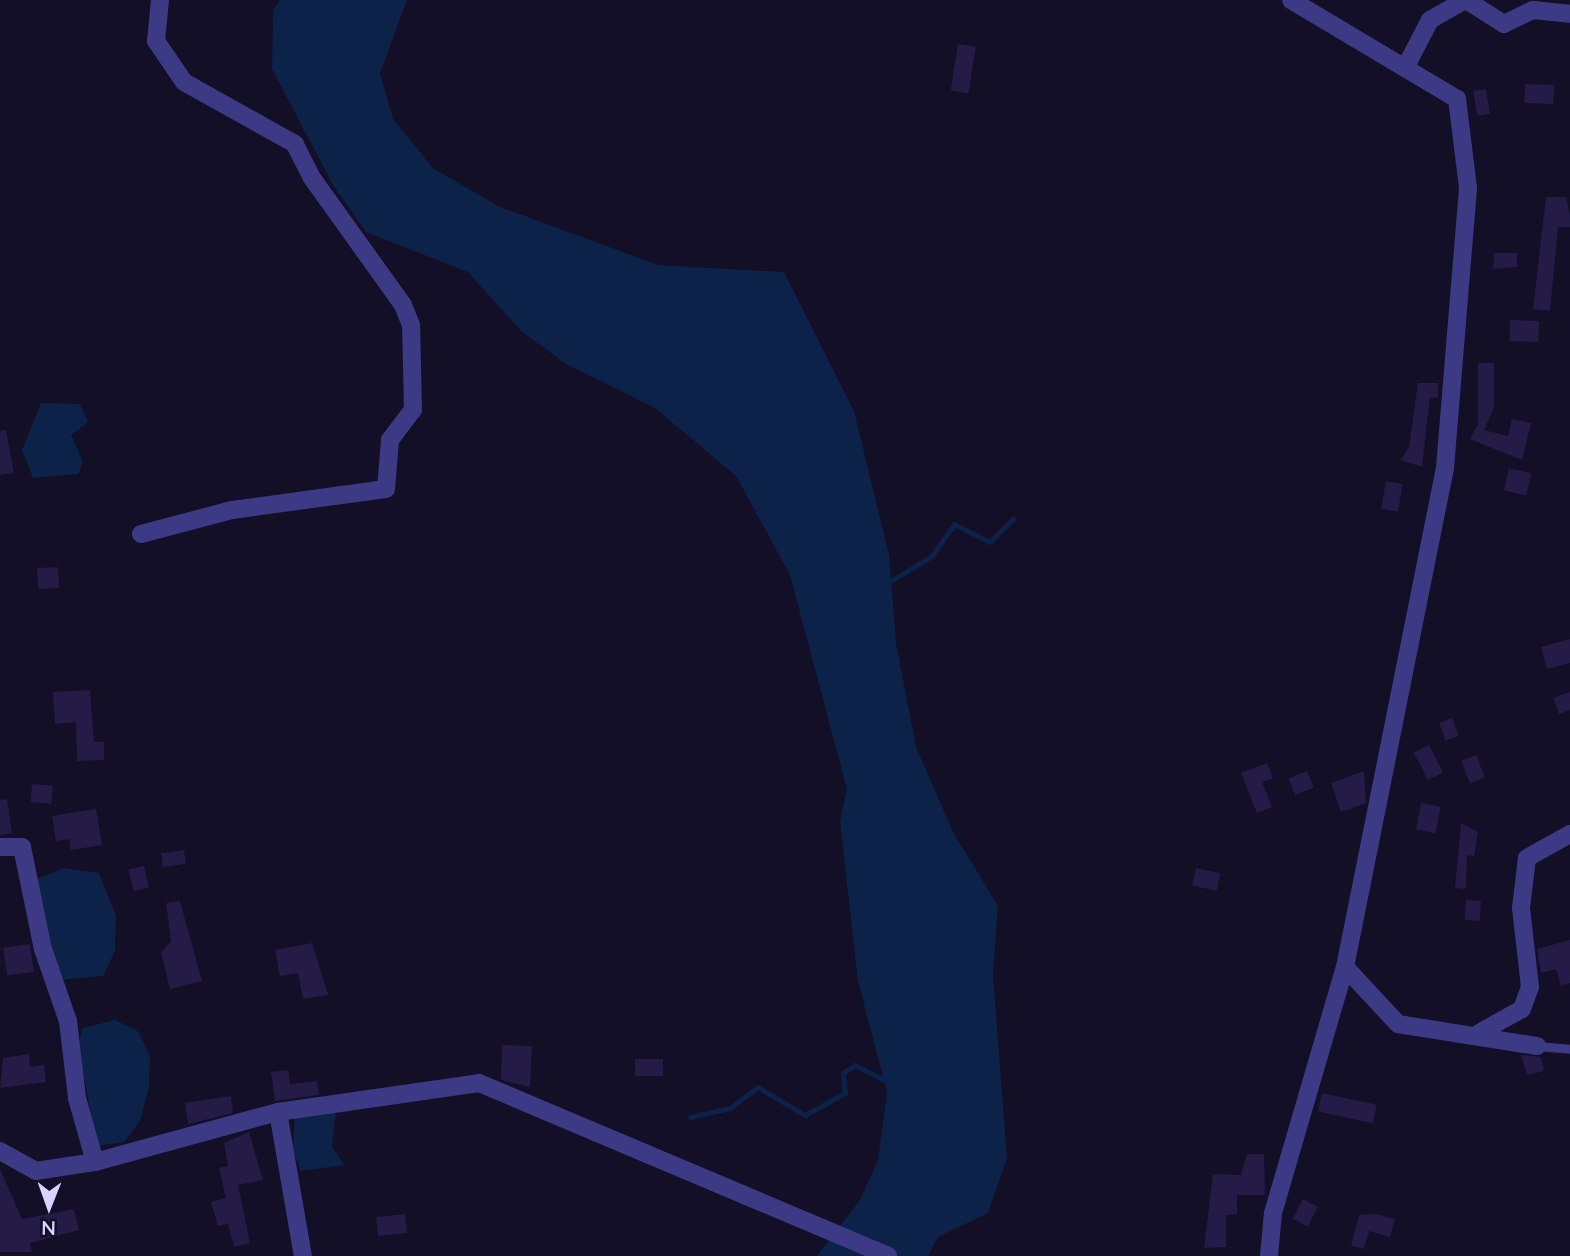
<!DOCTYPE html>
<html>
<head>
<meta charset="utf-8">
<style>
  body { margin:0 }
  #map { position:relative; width:1570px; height:1256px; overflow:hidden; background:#130f26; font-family:Lato,sans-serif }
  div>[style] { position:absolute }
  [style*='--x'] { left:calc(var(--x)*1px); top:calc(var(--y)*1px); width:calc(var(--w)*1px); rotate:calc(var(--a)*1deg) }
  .water>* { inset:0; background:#0c2248 }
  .stream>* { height:4.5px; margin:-2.25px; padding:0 2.25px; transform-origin:2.25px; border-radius:2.25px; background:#0c2248 }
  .building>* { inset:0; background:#241b47; transform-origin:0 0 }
  .lane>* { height:9px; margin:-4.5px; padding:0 4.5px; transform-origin:4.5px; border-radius:4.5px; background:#3d3a85 }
  .street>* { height:18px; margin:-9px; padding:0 9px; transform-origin:9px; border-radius:9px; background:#3d3a85 }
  span { translate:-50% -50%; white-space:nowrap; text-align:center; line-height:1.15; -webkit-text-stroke:5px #130f26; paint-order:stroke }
  .north { position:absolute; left:14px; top:1172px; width:70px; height:70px; -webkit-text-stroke:5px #130f26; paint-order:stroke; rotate:181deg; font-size:19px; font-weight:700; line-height:28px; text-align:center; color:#d9d4ff }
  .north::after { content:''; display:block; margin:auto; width:24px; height:32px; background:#d9d4ff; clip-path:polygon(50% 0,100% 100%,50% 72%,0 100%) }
</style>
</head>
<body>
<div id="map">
  <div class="water">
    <div style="clip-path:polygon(280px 0,407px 0,380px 73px,393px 119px,433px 168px,498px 206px,658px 265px,784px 272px,854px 411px,889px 555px,896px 643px,916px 747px,953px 832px,998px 906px,993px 975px,1007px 1158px,988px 1213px,938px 1237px,928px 1256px,817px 1256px,860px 1200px,878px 1160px,887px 1092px,858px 981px,840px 821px,847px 789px,790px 575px,736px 476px,655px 408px,566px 364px,521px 331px,468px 272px,366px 232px,333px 185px,272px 69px,273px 11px)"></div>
    <div style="clip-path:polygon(41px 403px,80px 404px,88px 422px,71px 435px,83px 462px,78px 474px,33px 478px,22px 450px)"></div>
    <div style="clip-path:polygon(64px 868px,99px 873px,116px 916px,115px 951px,103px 976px,59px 980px,37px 879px)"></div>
    <div style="clip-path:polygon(115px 1020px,138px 1031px,150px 1056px,149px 1087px,140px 1121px,124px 1142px,97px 1146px,78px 1046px,83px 1028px)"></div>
    <div style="clip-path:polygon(295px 1110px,336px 1110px,332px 1146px,344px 1165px,301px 1171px,293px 1150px)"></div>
  </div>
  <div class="stream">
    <div style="--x:886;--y:584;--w:54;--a:-31.3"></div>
    <div style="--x:932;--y:556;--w:39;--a:-55"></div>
    <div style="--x:954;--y:524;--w:40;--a:26.6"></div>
    <div style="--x:990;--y:542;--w:33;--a:-45"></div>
    <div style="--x:690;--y:1117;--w:41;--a:-12.7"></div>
    <div style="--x:730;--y:1108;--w:35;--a:-37"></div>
    <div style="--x:758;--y:1087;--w:55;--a:30.8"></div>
    <div style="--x:805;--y:1115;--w:46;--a:-28.8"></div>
    <div style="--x:845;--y:1093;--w:20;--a:-96"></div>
    <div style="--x:843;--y:1073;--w:14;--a:-34"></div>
    <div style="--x:855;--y:1065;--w:38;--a:27"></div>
  </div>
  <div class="building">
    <div style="left:958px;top:44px;width:18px;height:47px;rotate:9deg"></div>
    <div style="left:1525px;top:84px;width:29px;height:19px;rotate:2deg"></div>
    <div style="left:1486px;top:89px;width:25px;height:13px;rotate:81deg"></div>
    <div style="clip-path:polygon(1546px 197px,1566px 197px,1570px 216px,1570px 227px,1558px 227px,1550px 311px,1533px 309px)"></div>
    <div style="clip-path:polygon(1494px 253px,1517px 253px,1517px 267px,1493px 269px)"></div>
    <div style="left:1510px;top:320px;width:29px;height:21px;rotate:2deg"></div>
    <div style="clip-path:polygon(1478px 363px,1494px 363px,1494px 408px,1484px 430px,1508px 436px,1512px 419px,1531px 423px,1522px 460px,1470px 439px,1478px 424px)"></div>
    <div style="clip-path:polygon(1418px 383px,1438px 383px,1438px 398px,1430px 397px,1422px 467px,1401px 460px,1409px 447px)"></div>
    <div style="clip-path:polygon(6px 430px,14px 473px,0 475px,0 431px)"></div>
    <div style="left:1509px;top:468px;width:23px;height:23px;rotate:13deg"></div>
    <div style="left:1386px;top:481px;width:17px;height:28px;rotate:10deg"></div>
    <div style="left:58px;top:567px;width:21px;height:21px;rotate:87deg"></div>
    <div style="clip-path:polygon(1570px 639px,1570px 663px,1547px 669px,1541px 647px)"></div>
    <div style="clip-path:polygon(90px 690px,94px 742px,104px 742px,104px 760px,77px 761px,76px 722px,55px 724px,53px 692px)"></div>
    <div style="clip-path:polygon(1570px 692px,1570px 710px,1559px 714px,1553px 698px)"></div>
    <div style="left:1452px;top:718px;width:19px;height:14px;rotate:69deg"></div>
    <div style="left:1429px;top:745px;width:31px;height:17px;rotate:63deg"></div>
    <div style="left:1476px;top:755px;width:24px;height:16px;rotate:68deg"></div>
    <div style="clip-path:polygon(1267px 763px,1273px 778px,1262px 782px,1272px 807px,1257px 813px,1241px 773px)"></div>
    <div style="left:1307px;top:771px;width:18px;height:20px;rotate:68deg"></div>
    <div style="clip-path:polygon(1364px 771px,1366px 803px,1341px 812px,1331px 783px)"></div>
    <div style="left:32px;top:784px;width:21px;height:18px;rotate:5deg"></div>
    <div style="clip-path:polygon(7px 799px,12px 833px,0 835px,0 800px)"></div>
    <div style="left:1421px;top:803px;width:20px;height:27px;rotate:11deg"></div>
    <div style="clip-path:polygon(96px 809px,102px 845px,71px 850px,69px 839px,56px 841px,52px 816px)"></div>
    <div style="clip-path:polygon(1461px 823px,1478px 832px,1474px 856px,1467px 855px,1466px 889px,1455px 888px)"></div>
    <div style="left:184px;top:850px;width:14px;height:23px;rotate:82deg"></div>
    <div style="left:144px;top:866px;width:22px;height:16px;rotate:77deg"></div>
    <div style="left:1196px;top:868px;width:25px;height:18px;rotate:12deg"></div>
    <div style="left:1466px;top:900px;width:15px;height:20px;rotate:4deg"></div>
    <div style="clip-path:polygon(180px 901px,202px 981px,170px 989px,161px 953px,171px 941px,166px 903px)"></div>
    <div style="clip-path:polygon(1570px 940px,1570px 983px,1561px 986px,1556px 969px,1541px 973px,1537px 949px)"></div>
    <div style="clip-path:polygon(312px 943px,328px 995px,303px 999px,298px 973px,280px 976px,275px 950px)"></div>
    <div style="left:30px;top:944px;width:28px;height:27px;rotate:82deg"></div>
    <div style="clip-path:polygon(502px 1045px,532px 1046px,530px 1087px,501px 1080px)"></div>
    <div style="clip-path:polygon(29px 1054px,30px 1067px,44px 1065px,46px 1082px,0 1088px,3px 1058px)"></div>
    <div style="clip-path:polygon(1521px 1055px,1541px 1057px,1544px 1071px,1527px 1075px)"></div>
    <div style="left:635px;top:1059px;width:28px;height:17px"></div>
    <div style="clip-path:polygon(288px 1070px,290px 1084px,317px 1081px,319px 1095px,275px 1101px,271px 1072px)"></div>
    <div style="left:1322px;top:1093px;width:56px;height:19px;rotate:12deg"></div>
    <div style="clip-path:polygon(231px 1096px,233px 1113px,188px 1124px,185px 1103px)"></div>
    <div style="clip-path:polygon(249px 1132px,263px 1180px,238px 1185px,250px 1243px,234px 1247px,228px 1224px,218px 1226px,211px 1202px,226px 1198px,219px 1168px,228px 1166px,224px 1143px)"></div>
    <div style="clip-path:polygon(1247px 1154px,1264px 1154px,1265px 1195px,1237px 1195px,1237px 1214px,1226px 1215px,1226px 1247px,1204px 1248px,1213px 1174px,1241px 1175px)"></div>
    <div style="clip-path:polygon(0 1169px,22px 1219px,74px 1209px,79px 1230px,30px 1243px,32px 1252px,0 1252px)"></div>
    <div style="left:1303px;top:1199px;width:17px;height:22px;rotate:28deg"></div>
    <div style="left:405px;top:1214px;width:19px;height:29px;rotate:84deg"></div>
    <div style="clip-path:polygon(1376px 1214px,1395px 1219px,1390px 1237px,1369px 1231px,1364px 1249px,1351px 1246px,1359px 1215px)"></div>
  </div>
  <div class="lane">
    <div style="--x:1537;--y:1046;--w:33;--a:5"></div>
  </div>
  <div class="street">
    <div style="--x:1466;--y:0;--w:45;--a:32.3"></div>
    <div style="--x:1504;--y:24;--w:32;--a:-26"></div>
    <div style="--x:1533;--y:10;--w:37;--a:6"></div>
    <div style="--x:1405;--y:68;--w:54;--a:-62.5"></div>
    <div style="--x:1430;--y:20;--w:40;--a:-29.7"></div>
    <div style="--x:141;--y:534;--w:94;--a:-14.8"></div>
    <div style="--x:232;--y:510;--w:155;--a:-7.8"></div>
    <div style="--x:386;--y:489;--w:49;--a:-85.3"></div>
    <div style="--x:390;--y:440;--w:38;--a:-53"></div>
    <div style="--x:413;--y:410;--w:85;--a:-91.3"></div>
    <div style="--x:411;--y:325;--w:22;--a:-112"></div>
    <div style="--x:403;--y:305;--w:156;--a:-125.6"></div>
    <div style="--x:312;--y:178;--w:38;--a:-117"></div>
    <div style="--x:295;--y:144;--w:127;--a:-150.8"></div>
    <div style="--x:184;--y:82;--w:50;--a:-124.3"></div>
    <div style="--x:156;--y:41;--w:41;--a:-84.4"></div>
    <div style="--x:0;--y:847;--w:22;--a:0"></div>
    <div style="--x:22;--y:847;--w:104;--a:78.4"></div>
    <div style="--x:43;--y:949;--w:76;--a:70.9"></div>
    <div style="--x:68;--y:1021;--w:78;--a:83.3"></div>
    <div style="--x:77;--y:1098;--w:66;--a:74.3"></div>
    <div style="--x:1345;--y:967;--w:78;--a:47.1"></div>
    <div style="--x:1398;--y:1024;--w:141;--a:9"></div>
    <div style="--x:1479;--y:1033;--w:49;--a:-29.2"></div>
    <div style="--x:1522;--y:1009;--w:23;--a:-70"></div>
    <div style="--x:1530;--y:987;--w:80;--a:-96.5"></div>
    <div style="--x:1521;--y:908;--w:50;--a:-83.2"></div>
    <div style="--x:1527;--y:858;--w:49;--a:-29.2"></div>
    <div style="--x:278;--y:1112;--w:146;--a:80.2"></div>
    <div style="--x:0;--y:1151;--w:41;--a:29.1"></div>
    <div style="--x:36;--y:1171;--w:60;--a:-8.7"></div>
    <div style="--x:95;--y:1162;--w:190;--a:-15.3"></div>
    <div style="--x:278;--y:1112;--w:203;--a:-8.2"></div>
    <div style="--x:479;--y:1083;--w:444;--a:22.9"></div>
    <div style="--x:1269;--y:1256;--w:43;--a:-84.7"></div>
    <div style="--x:1273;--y:1213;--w:256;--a:-73.7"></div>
    <div style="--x:1345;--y:967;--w:509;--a:-78.67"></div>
    <div style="--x:1445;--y:468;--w:281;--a:-85.3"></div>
    <div style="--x:1468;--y:188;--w:90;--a:-97"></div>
    <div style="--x:1457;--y:99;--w:193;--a:-149.2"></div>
  </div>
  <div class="north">N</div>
</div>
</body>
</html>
